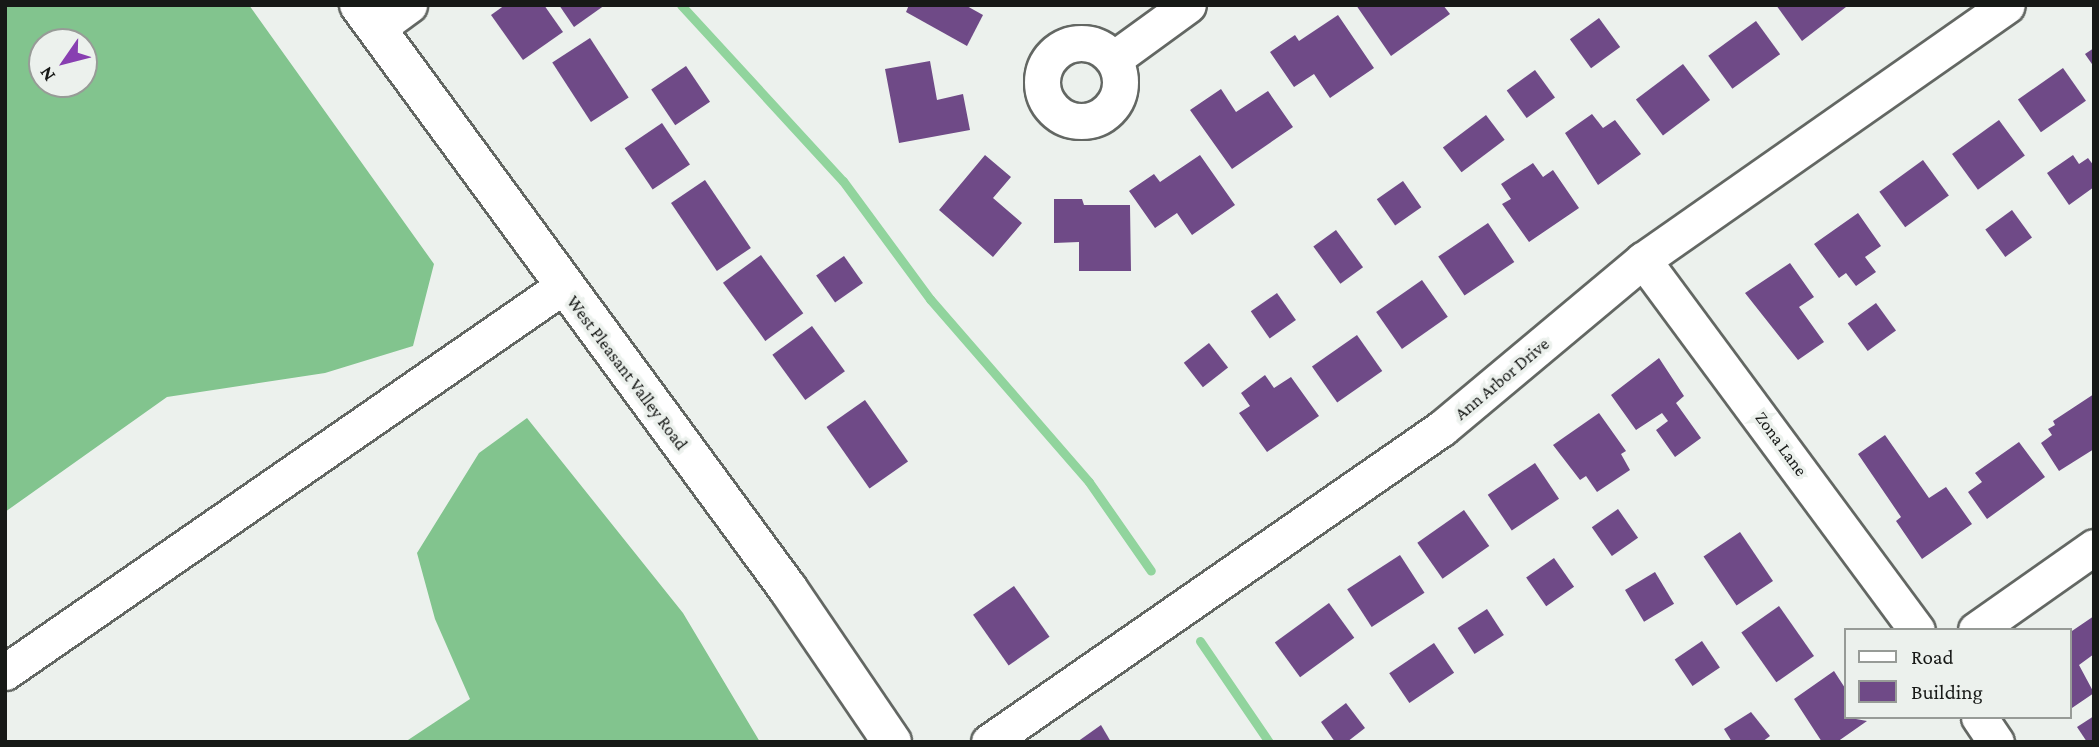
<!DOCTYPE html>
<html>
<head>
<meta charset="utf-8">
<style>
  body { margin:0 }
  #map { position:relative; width:2099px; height:747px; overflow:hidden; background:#ecf1ed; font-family:"Crimson Pro",serif }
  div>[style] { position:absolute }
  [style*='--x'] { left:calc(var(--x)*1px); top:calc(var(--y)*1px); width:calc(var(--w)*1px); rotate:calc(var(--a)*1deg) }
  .forest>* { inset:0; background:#82c48e }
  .stream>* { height:9px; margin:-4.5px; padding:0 4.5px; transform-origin:4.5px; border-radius:4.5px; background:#91d49d }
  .building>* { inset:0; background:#6f4a87; transform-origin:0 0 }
  .roads { filter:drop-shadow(2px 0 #636763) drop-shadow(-2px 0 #636763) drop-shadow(0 2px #636763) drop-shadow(0 -2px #636763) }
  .minor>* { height:35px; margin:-17.5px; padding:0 17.5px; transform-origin:17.5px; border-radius:17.5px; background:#fff }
  .minor>.ring { margin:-17.5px; padding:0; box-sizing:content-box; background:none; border:35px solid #fff; border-radius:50% }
  .major>* { height:38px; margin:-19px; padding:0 19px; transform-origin:19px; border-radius:19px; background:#fff }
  span { translate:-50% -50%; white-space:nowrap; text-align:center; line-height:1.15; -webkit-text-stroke:7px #ecf1ed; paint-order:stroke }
  .street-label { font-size:18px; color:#171917 }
  .frame { position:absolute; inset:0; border:7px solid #171917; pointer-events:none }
  .legend { position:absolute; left:1844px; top:628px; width:228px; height:91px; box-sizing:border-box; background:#ecf1ed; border:2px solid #979b97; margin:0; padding:9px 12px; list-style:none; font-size:21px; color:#171917 }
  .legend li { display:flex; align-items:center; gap:14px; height:35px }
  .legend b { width:35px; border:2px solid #979b97 }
  .north { position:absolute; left:28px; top:28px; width:70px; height:70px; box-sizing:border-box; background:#ecf1ed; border:2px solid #979b97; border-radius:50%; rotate:235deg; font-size:19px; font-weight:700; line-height:28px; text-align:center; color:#171917 }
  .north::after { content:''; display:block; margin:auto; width:24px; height:32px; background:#883fb1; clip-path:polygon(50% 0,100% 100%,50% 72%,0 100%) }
</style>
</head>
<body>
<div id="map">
  <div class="forest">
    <div style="clip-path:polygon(evenodd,5px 5px,249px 5px,434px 264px,413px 346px,325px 373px,167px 397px,5px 512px,5px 5px,42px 42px,84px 42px,84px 84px,42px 84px,42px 42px)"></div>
    <div style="clip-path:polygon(527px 418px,683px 613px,760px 742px,405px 742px,470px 699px,435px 619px,417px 553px,479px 453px)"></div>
  </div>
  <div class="stream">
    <div style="--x:681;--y:5;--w:239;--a:47.4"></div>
    <div style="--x:843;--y:181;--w:147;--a:53.6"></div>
    <div style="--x:930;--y:299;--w:242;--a:49"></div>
    <div style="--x:1089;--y:482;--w:108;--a:55.1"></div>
    <div style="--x:1200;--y:641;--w:122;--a:55.7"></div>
  </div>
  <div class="building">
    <div style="clip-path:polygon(505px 5px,544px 5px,563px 32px,523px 60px,491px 15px)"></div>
    <div style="clip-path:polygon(559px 5px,605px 5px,574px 27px)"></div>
    <div style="clip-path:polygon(909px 5px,965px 5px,983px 15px,967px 46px,906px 12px)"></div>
    <div style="clip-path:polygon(1356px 5px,1443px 5px,1450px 14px,1391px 56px)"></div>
    <div style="clip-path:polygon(1776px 5px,1844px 5px,1846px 7px,1802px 41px)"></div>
    <div style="clip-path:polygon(1338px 15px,1374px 68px,1330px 98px,1314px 74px,1294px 87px,1270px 52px,1295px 35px,1299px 41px)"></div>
    <div style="left:1599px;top:18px;width:36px;height:36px;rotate:54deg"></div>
    <div style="left:1756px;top:21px;width:41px;height:59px;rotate:54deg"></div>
    <div style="left:590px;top:38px;width:71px;height:45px;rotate:57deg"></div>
    <div style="clip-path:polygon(2094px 48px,2094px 67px,2085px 54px)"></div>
    <div style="clip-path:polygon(930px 61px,937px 100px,963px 94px,970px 130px,899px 143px,885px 69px)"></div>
    <div style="left:1683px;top:64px;width:45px;height:59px;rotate:53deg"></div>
    <div style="left:686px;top:66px;width:43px;height:42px;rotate:56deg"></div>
    <div style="left:2063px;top:68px;width:40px;height:55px;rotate:55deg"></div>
    <div style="left:1535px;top:70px;width:34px;height:35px;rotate:54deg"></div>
    <div style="clip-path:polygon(1221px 89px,1236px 112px,1268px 91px,1293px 127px,1232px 169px,1190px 110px)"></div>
    <div style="clip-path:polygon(1592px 114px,1603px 128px,1615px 120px,1641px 154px,1598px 185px,1565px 133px)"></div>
    <div style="left:1486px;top:115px;width:31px;height:54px;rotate:53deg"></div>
    <div style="left:1999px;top:120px;width:44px;height:58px;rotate:54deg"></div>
    <div style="left:662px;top:123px;width:50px;height:45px;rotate:56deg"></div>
    <div style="clip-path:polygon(985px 155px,1011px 177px,993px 198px,1022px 223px,993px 257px,939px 210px)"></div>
    <div style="clip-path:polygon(1200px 155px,1235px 205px,1192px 235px,1177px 213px,1155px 228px,1129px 191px,1154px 174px,1160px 182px)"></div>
    <div style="clip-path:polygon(2073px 155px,2079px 164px,2088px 158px,2094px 166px,2094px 187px,2069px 205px,2047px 173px)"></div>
    <div style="left:1923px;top:160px;width:44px;height:54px;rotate:54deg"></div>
    <div style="clip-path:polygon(1533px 163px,1543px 177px,1553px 170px,1579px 208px,1529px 242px,1502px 204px,1511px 199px,1501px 184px)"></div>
    <div style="left:705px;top:180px;width:82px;height:41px;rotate:56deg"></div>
    <div style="left:1403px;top:181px;width:32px;height:32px;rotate:55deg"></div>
    <div style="clip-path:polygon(1054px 199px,1082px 199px,1084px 205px,1130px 205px,1131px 271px,1079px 271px,1079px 242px,1054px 243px)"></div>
    <div style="left:2012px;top:210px;width:34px;height:33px;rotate:54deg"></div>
    <div style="clip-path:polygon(1858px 213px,1881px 246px,1865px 257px,1876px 272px,1856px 286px,1846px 273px,1839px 278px,1814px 244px)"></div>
    <div style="left:1488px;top:223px;width:47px;height:60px;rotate:56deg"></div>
    <div style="left:1336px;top:230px;width:46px;height:28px;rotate:54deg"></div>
    <div style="left:761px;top:255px;width:72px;height:47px;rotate:54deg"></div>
    <div style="left:844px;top:256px;width:33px;height:34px;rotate:55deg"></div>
    <div style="clip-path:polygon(1790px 263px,1814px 297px,1799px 307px,1824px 342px,1798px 360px,1745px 293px)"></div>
    <div style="left:1422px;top:280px;width:45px;height:56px;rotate:55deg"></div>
    <div style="left:1277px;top:293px;width:33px;height:32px;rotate:55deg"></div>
    <div style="left:1876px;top:303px;width:34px;height:35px;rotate:54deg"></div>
    <div style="left:812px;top:326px;width:56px;height:49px;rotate:54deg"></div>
    <div style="left:1357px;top:335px;width:44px;height:55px;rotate:55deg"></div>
    <div style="left:1209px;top:343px;width:31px;height:32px;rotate:52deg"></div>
    <div style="clip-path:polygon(1659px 358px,1684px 396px,1676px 403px,1701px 438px,1675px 457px,1656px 430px,1668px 421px,1662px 413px,1636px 430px,1611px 395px)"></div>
    <div style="clip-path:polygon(1265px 375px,1274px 388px,1291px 377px,1319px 416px,1267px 452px,1239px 413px,1250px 406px,1241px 393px)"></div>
    <div style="clip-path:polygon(2094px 394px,2094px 449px,2059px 471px,2041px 443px,2052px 435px,2048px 429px,2055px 425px,2053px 421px)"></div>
    <div style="left:865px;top:400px;width:75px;height:47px;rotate:55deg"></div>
    <div style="clip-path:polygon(1599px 413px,1626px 451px,1621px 454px,1630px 470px,1597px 492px,1586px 476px,1580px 480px,1553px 445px)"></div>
    <div style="clip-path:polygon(1885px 435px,1929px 498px,1946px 487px,1972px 524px,1922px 559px,1896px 521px,1901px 517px,1858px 454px)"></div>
    <div style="clip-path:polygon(2019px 442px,2045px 477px,1987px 519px,1968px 492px,1982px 482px,1975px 473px)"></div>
    <div style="left:1535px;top:463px;width:43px;height:57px;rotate:56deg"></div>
    <div style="left:1618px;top:509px;width:35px;height:32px;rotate:55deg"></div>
    <div style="left:1464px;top:510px;width:44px;height:57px;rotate:55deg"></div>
    <div style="left:1740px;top:532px;width:59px;height:44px;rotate:56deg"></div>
    <div style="left:1400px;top:555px;width:45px;height:63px;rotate:57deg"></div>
    <div style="left:1554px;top:558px;width:35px;height:34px;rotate:55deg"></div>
    <div style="left:1655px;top:572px;width:37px;height:35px;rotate:59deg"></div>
    <div style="left:1014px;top:586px;width:62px;height:50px;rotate:55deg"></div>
    <div style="left:1329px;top:603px;width:43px;height:67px;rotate:54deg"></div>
    <div style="left:1779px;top:606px;width:61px;height:46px;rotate:55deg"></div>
    <div style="left:1487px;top:609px;width:31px;height:35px;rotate:57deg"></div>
    <div style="clip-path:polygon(2094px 616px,2094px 654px,2079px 665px,2094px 693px,2069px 710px,2069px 633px)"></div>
    <div style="left:1702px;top:641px;width:32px;height:33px;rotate:56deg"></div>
    <div style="left:1434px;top:643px;width:36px;height:54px;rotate:56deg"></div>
    <div style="clip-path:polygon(1834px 671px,1845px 688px,1845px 717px,1867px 721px,1837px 742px,1822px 742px,1794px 699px)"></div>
    <div style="clip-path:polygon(1346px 703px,1365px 728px,1347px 742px,1335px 742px,1321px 722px)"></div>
    <div style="clip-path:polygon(1751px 712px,1770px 736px,1762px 742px,1732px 742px,1724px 729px)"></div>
    <div style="clip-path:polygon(2094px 716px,2094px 742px,2087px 742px,2077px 727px)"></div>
    <div style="clip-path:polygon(1101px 725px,1111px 742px,1077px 742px)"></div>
  </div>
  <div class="roads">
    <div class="minor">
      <div style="--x:376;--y:29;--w:41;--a:-36"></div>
      <div class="ring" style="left:1042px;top:43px;width:43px;height:43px"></div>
      <div style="--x:1115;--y:58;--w:90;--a:-36"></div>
      <div style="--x:1643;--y:260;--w:460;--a:53.5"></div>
      <div style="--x:1976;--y:630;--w:144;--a:-35.1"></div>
      <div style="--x:5;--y:672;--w:678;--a:-34.67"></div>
      <div style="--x:1979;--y:717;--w:30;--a:56"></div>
      <div style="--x:989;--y:742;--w:551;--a:-34.73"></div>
      <div style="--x:1442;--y:428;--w:262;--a:-39.9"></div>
      <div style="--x:1643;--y:260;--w:444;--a:-35"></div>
    </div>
    <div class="major">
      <div style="--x:359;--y:5;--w:725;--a:53.7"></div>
      <div style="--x:788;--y:589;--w:185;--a:55.8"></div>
    </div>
  </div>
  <div class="street-label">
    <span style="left:627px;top:373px;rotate:53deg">West Pleasant Valley Road</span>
    <span style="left:1502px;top:379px;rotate:-40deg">Ann Arbor Drive</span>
    <span style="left:1781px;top:444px;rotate:54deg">Zona Lane</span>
  </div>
  <div class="frame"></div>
  <ul class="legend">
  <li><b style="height:9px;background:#fff"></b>Road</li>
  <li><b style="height:19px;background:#6f4a87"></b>Building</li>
  </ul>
  <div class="north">N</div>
</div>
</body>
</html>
